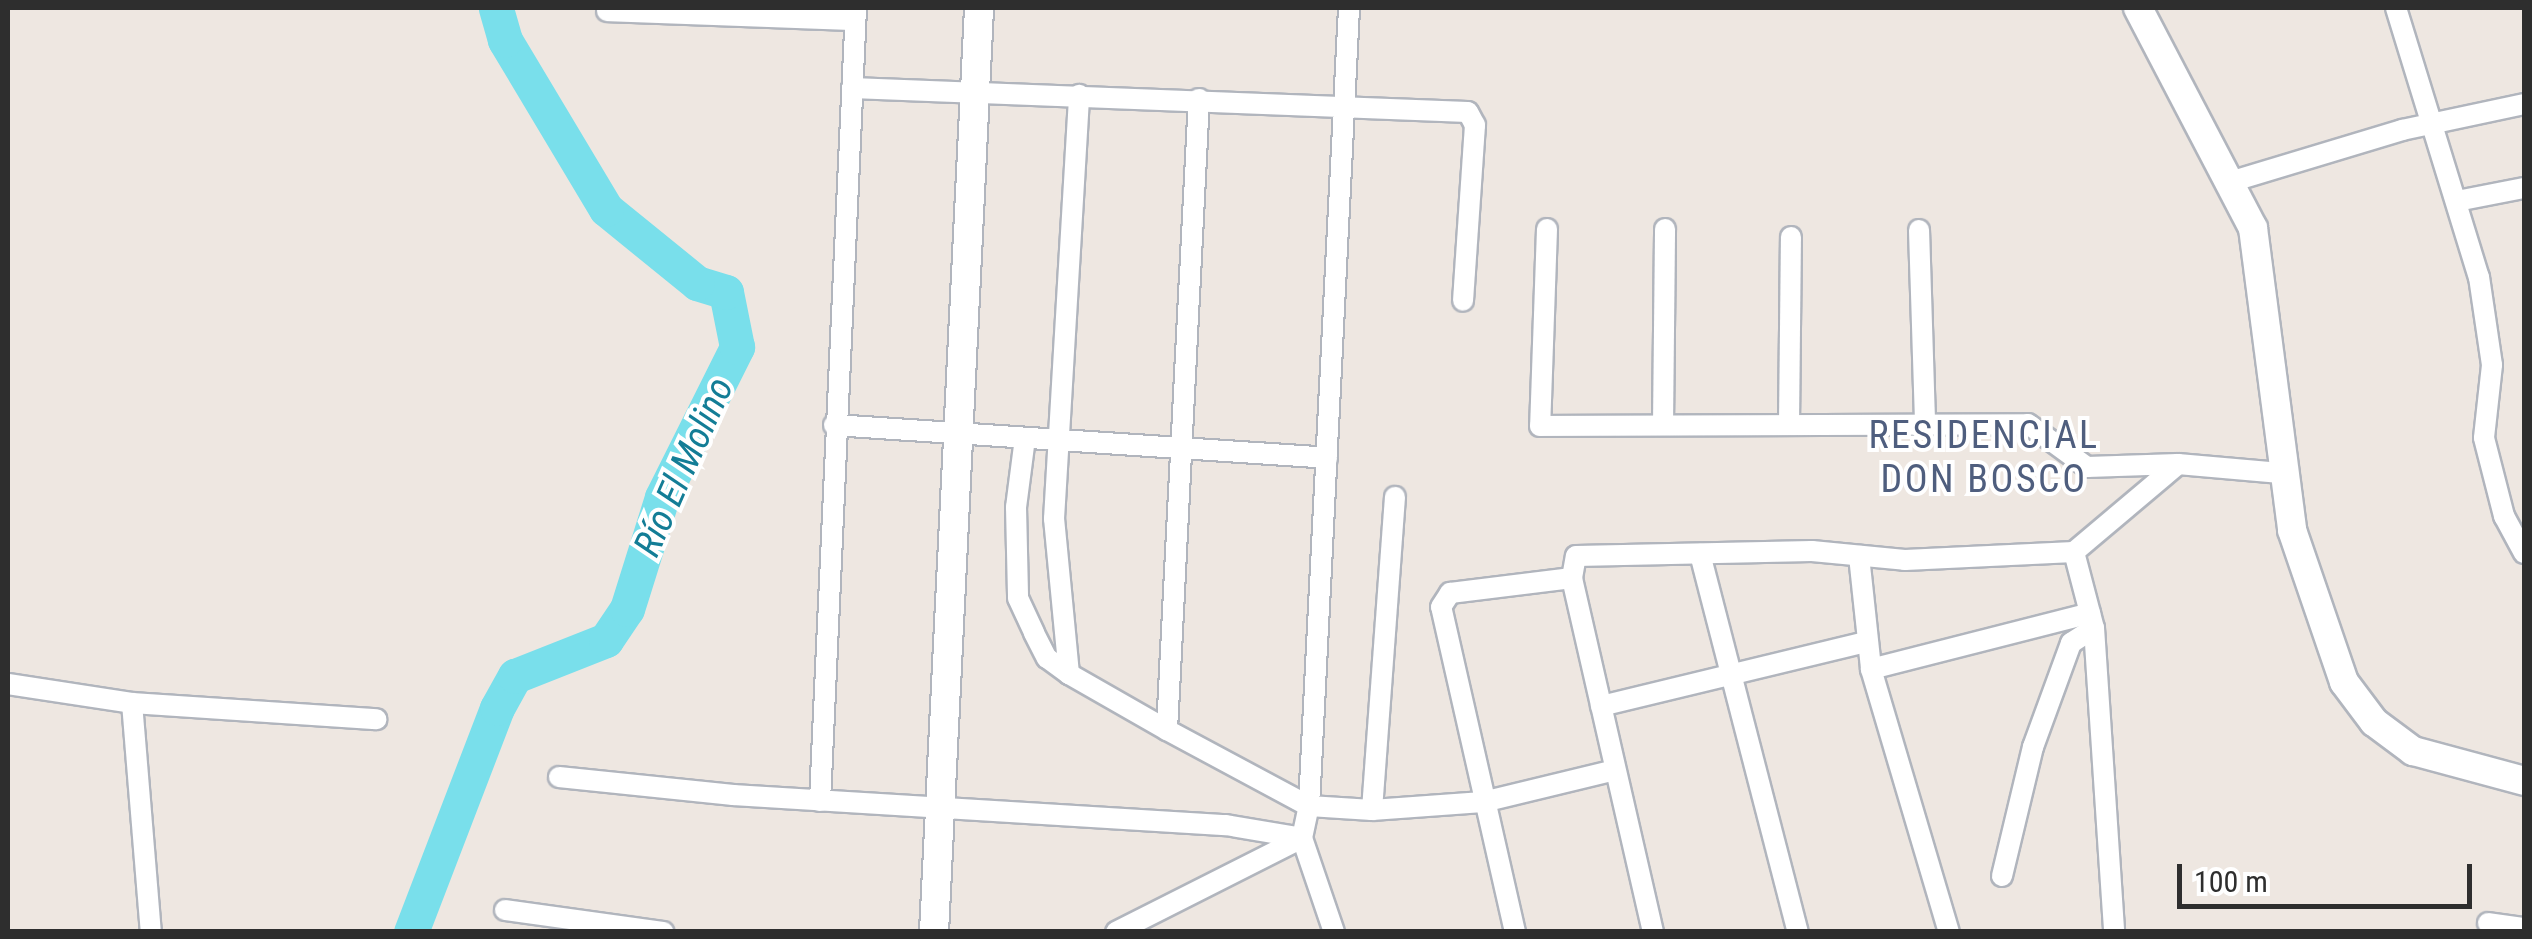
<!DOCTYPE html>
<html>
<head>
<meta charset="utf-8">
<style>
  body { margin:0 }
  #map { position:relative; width:2532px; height:939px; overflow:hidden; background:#eee7e1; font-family:"Roboto Condensed",sans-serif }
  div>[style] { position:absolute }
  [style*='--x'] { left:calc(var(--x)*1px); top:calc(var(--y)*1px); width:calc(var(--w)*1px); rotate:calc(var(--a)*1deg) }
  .river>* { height:35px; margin:-17.5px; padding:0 17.5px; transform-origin:17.5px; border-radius:17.5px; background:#79dfeb }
  .roads { filter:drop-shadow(2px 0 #b1b5bd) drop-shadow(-2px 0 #b1b5bd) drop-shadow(0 2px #b1b5bd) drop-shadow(0 -2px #b1b5bd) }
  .street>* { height:20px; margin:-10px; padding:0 10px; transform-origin:10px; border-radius:10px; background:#fff }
  .secondary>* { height:28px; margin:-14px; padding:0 14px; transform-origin:14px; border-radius:14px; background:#fff }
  span { translate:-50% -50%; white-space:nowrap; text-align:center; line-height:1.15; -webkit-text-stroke:8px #fff; paint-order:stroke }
  .neighbourhood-label { font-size:38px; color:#4f5e7e; letter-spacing:2.5px }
  .water-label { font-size:38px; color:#137d96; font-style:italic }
  .frame { position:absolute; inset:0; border:10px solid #2e2e2e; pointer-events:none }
  .scale { position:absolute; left:2177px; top:864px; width:295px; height:45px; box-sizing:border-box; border:5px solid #2e2e2e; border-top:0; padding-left:12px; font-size:30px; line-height:35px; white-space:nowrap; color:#2e2e2e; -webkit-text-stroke:8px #fff; paint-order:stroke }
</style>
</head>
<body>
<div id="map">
  <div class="river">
    <div style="--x:411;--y:932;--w:240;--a:-69"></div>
    <div style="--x:497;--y:708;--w:37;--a:-61"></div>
    <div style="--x:515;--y:676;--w:98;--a:-21.6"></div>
    <div style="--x:606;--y:640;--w:37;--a:-56"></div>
    <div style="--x:627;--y:609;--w:117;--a:-72.6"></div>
    <div style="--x:662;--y:497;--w:168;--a:-63.4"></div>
    <div style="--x:737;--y:347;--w:56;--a:-101.3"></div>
    <div style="--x:726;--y:292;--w:30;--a:-163"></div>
    <div style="--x:697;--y:283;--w:117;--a:-140.9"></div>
    <div style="--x:606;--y:209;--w:197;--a:-120.9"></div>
    <div style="--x:505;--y:40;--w:33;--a:-106"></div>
  </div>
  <div class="roads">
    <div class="street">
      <div style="--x:2396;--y:8;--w:282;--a:72.9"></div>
      <div style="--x:2479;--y:277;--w:89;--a:81.6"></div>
      <div style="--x:2492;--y:365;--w:73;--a:96.3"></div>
      <div style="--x:2484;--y:438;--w:81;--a:75.6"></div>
      <div style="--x:2504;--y:516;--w:42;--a:61.6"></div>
      <div style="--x:607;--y:11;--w:248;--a:2.1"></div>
      <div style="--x:852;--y:88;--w:616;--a:2.23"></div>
      <div style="--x:1468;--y:112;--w:15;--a:62"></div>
      <div style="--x:1475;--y:125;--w:176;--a:93.9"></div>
      <div style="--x:2230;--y:182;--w:180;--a:-16.8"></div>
      <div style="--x:2402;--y:130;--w:125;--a:-12"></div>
      <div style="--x:2457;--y:201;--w:68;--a:-11"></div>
      <div style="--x:1547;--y:229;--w:197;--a:92"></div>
      <div style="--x:1540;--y:426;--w:488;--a:-0.2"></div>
      <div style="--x:2028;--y:424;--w:73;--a:36.1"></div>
      <div style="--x:2087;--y:467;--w:91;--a:-1.9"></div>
      <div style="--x:2178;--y:464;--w:103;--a:5"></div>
      <div style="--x:1919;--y:230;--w:194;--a:88.2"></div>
      <div style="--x:1789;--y:424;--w:187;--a:-89.4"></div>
      <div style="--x:834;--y:425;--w:494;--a:3.8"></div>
      <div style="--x:1663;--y:425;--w:196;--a:-89.4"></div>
      <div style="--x:1025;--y:438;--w:70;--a:97.4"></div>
      <div style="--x:1016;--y:507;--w:91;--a:88.7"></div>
      <div style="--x:1018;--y:598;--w:38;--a:65"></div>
      <div style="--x:1034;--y:633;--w:28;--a:63"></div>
      <div style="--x:1047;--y:658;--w:27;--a:36"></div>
      <div style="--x:1069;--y:674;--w:113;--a:29.7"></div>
      <div style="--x:1167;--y:730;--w:161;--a:28.2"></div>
      <div style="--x:1309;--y:806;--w:63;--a:3.6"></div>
      <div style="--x:1372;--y:810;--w:111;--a:-4.1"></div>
      <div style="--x:1483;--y:802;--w:136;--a:-13.6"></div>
      <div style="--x:2074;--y:552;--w:79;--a:75.3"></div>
      <div style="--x:2094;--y:628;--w:305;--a:86.2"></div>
      <div style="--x:1700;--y:554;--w:390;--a:75.5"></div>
      <div style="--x:1859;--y:556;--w:114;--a:83.9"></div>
      <div style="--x:1871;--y:669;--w:274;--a:73.5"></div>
      <div style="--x:1871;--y:669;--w:226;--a:-14.3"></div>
      <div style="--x:1069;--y:674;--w:156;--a:-95.5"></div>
      <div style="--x:1054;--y:519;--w:425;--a:-86.6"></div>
      <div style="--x:8;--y:684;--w:125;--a:8.7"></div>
      <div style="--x:132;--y:703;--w:245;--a:3.8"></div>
      <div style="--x:132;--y:703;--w:230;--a:85.3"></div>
      <div style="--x:1601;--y:706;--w:272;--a:-13.6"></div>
      <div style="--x:1167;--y:730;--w:632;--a:-87.1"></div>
      <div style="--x:559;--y:777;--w:175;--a:5.9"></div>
      <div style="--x:733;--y:795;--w:494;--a:3.5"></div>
      <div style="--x:1226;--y:825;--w:77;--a:9.7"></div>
      <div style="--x:820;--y:801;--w:794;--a:-87.4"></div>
      <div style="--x:1372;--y:810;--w:314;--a:-85.8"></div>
      <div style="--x:2002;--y:876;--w:133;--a:-76.5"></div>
      <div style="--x:2033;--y:747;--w:111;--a:-69.9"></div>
      <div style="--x:2071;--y:643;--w:27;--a:-33"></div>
      <div style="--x:505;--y:910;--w:160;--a:7.9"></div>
      <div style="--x:2488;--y:923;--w:36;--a:8"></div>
      <div style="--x:1116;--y:932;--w:206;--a:-26.8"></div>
      <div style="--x:1334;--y:932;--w:99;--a:-108.8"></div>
      <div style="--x:1302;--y:838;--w:33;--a:-78"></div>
      <div style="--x:1309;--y:806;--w:799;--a:-87.13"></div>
      <div style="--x:1515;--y:932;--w:333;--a:-102.8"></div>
      <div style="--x:1441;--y:607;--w:17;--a:-57"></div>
      <div style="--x:1450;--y:593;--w:123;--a:-7"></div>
      <div style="--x:1653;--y:932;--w:363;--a:-102.9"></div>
      <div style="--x:1572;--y:578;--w:22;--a:-80"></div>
      <div style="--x:1576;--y:556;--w:236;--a:-1.2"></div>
      <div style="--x:1812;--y:551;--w:93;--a:5.5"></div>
      <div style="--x:1905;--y:560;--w:169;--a:-2.7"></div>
      <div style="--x:2074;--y:552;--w:136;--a:-40.2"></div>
    </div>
    <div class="secondary">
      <div style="--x:2138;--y:8;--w:248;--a:62.4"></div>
      <div style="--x:2253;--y:228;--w:305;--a:82.6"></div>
      <div style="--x:2292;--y:530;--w:161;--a:71.1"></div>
      <div style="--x:2344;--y:682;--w:50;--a:53.1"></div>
      <div style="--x:2374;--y:722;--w:49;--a:36.6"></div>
      <div style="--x:2413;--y:751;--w:115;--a:15.1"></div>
      <div style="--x:934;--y:932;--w:925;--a:-87.21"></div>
    </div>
  </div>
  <div class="neighbourhood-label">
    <span style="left:1984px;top:458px">RESIDENCIAL<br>DON BOSCO</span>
  </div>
  <div class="water-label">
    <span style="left:684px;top:467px;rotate:-66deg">Río El Molino</span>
  </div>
  <div class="frame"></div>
  <div class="scale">100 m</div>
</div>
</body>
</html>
